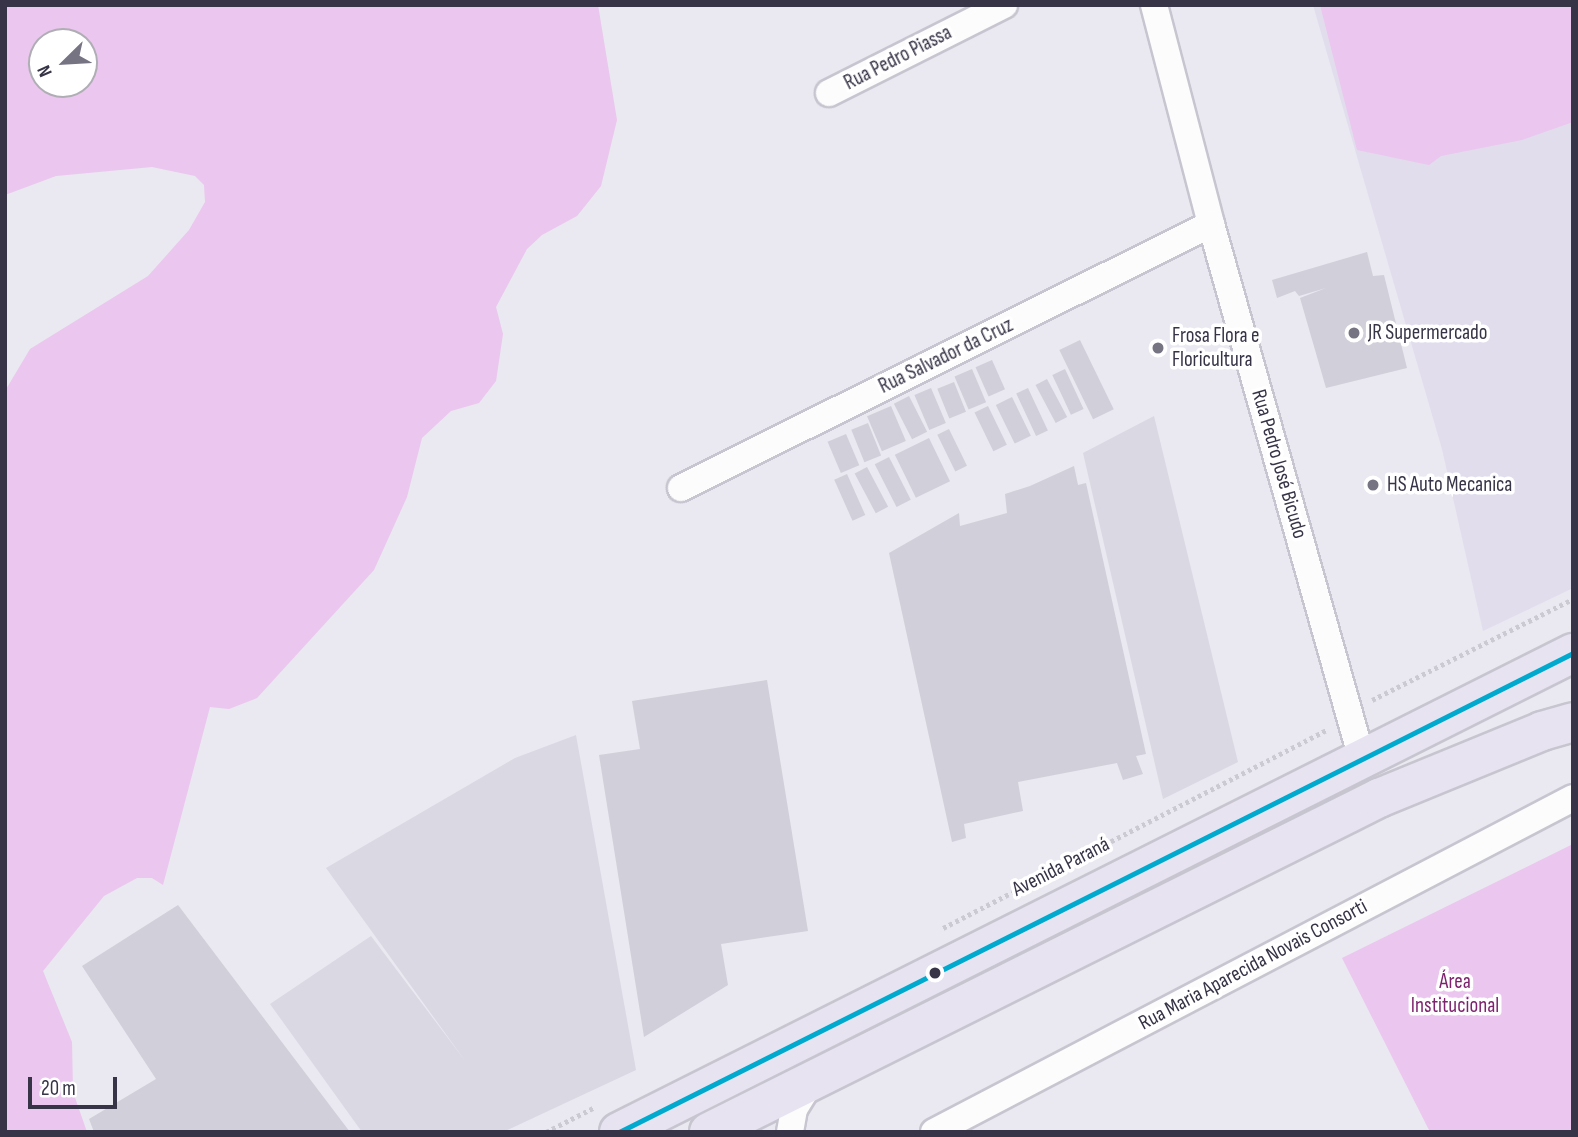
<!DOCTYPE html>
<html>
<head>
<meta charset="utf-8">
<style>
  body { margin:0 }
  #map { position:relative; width:1578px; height:1137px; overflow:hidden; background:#eae8f0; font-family:"Sofia Sans Condensed",sans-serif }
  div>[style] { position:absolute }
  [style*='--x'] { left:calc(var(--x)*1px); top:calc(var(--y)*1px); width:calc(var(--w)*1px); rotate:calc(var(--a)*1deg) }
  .residential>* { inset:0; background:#e1dded }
  .industrial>* { inset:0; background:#dad8e3 }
  .green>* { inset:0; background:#ebc6ee }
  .building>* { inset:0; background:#d1cfd9; transform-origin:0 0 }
  .path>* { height:4.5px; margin-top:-2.25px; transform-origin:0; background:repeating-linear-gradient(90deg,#cbc9d1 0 3.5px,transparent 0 7px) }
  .roads { filter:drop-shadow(2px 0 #c7c5cf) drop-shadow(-2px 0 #c7c5cf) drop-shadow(0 2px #c7c5cf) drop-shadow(0 -2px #c7c5cf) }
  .street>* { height:26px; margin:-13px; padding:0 13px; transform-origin:13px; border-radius:13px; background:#fcfcfd }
  .primary>* { height:38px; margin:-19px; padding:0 19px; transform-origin:19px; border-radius:19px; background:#e7e3f1 }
  .bus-1>* { height:5px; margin:-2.5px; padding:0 2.5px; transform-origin:2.5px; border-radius:2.5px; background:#00a9ce }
  .dots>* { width:19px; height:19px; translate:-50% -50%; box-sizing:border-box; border:4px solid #fff; border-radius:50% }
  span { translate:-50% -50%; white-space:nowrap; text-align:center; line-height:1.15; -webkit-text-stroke:7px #fff; paint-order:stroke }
  .street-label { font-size:21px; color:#373447 }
  .poi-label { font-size:21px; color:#373447 }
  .left { translate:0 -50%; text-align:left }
  .park-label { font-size:21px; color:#7e236e }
  .frame { position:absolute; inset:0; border:7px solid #373447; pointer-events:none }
  .north { position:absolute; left:28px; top:28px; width:70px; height:70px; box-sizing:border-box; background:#fff; border:2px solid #afaeb5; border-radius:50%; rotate:246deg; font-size:19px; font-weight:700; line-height:28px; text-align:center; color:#373447 }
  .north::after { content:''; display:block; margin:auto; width:24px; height:32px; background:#767382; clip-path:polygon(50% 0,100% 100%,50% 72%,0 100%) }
  .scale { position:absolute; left:28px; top:1077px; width:89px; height:32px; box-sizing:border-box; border:4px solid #373447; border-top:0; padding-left:9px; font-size:21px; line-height:24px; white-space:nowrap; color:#373447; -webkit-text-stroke:5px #fff; paint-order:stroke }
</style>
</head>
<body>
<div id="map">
  <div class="residential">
    <div style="clip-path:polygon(1313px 5px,1573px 5px,1573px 588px,1483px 631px,1442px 449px)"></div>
  </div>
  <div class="industrial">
    <div style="clip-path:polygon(1154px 416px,1238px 762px,1163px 799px,1083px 453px)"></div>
    <div style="clip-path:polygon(576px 735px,636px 1070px,503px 1132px,362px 1132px,270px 1004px,371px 936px,466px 1062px,326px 868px,515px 758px)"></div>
  </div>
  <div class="green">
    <div style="clip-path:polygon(evenodd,5px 5px,598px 5px,617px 120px,601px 186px,577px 216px,542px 235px,527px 249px,496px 307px,503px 334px,496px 381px,479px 403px,451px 411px,422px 438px,407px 497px,374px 570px,257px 698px,229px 709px,210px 707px,163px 885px,152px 878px,137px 878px,104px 896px,43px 971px,72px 1042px,73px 1092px,87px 1132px,5px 1132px,5px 391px,30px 349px,148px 276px,189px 230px,205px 202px,204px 185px,195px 176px,152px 167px,56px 176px,5px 195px,5px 5px,42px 42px,84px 42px,84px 84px,42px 84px,42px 42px)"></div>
    <div style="clip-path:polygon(1320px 5px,1573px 5px,1573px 122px,1522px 140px,1441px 156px,1429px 165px,1357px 150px)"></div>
    <div style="clip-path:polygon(1573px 844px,1573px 1132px,1430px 1132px,1342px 958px)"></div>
  </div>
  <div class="building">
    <div style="clip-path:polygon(1367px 252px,1373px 276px,1384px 275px,1407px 368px,1326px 388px,1300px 298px,1326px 288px,1299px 296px,1295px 291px,1277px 298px,1272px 280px)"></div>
    <div style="left:1080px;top:340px;width:77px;height:23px;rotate:64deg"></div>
    <div style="left:992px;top:360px;width:32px;height:18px;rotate:66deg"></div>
    <div style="left:972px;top:369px;width:36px;height:19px;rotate:67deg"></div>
    <div style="left:1065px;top:369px;width:44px;height:14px;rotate:65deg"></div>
    <div style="left:1047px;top:379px;width:43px;height:13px;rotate:62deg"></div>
    <div style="left:954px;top:382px;width:32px;height:18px;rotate:68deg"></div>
    <div style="left:931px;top:388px;width:38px;height:18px;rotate:67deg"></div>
    <div style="left:1028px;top:388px;width:47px;height:13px;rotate:65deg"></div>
    <div style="left:909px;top:396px;width:40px;height:17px;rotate:63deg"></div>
    <div style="left:1012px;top:397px;width:43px;height:18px;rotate:64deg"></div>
    <div style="left:891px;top:406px;width:38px;height:26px;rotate:67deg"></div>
    <div style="left:988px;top:406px;width:43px;height:15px;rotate:64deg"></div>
    <div style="left:868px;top:423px;width:35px;height:18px;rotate:68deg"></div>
    <div style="left:949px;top:429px;width:41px;height:13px;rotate:64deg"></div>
    <div style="left:846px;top:434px;width:34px;height:20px;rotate:67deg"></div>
    <div style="left:929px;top:438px;width:48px;height:38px;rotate:64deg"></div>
    <div style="left:889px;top:457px;width:48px;height:16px;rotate:63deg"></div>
    <div style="clip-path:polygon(1074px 466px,1078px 485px,1086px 483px,1146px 754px,1136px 756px,1143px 774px,1123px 780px,1117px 763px,1018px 782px,1023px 811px,964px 824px,966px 838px,952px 842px,889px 553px,959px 513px,960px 526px,1007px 513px,1005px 494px,1030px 486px)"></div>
    <div style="left:867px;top:467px;width:45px;height:14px;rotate:62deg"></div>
    <div style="left:847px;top:474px;width:45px;height:14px;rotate:66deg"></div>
    <div style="clip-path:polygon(767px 680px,808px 931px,721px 944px,728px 985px,644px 1037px,599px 755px,640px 749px,632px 701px)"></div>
    <div style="clip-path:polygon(178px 905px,350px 1132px,94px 1132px,89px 1119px,156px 1079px,82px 966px)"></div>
  </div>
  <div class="path">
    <div style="--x:1372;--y:700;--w:225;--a:-26.7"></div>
    <div style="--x:943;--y:928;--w:432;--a:-27.3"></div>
    <div style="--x:546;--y:1132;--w:55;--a:-27"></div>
  </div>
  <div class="roads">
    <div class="street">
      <div style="--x:1154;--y:5;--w:226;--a:75.4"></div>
      <div style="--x:1211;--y:224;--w:556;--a:74.24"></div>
      <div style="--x:829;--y:93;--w:196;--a:-26.7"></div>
      <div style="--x:681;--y:488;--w:592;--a:-26.48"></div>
      <div style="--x:790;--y:1132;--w:23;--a:-80"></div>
      <div style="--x:794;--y:1109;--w:31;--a:-58"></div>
      <div style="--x:934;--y:1132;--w:721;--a:-27.6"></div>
    </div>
    <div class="primary">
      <div style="--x:619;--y:1132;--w:1068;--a:-26.66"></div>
      <div style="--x:709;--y:1132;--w:749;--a:-26.5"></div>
      <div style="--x:1379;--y:798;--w:176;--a:-22.3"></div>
      <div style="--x:1542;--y:731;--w:32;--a:-16"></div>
    </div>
  </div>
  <div class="bus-1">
    <div style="--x:619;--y:1132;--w:1068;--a:-26.66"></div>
  </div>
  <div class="dots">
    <div style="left:1354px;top:333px;background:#767382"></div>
    <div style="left:1158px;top:348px;background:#767382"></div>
    <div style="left:1373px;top:485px;background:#767382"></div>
    <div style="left:935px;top:973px;background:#373447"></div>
  </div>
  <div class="street-label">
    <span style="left:898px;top:58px;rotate:-27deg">Rua Pedro Piassa</span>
    <span style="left:946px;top:356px;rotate:-26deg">Rua Salvador da Cruz</span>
    <span style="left:1279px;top:464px;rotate:74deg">Rua Pedro José Bicudo</span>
    <span style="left:1061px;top:867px;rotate:-27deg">Avenida Paraná</span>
    <span style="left:1253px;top:965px;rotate:-28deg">Rua Maria Aparecida Novais Consorti</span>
  </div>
  <div class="poi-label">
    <span class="left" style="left:1368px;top:333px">JR Supermercado</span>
    <span class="left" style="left:1172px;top:348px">Frosa Flora e<br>Floricultura</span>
    <span class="left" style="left:1387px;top:485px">HS Auto Mecanica</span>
  </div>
  <div class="park-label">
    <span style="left:1455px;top:994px">Área<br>Institucional</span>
  </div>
  <div class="frame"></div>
  <div class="north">N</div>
  <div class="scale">20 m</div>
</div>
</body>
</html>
